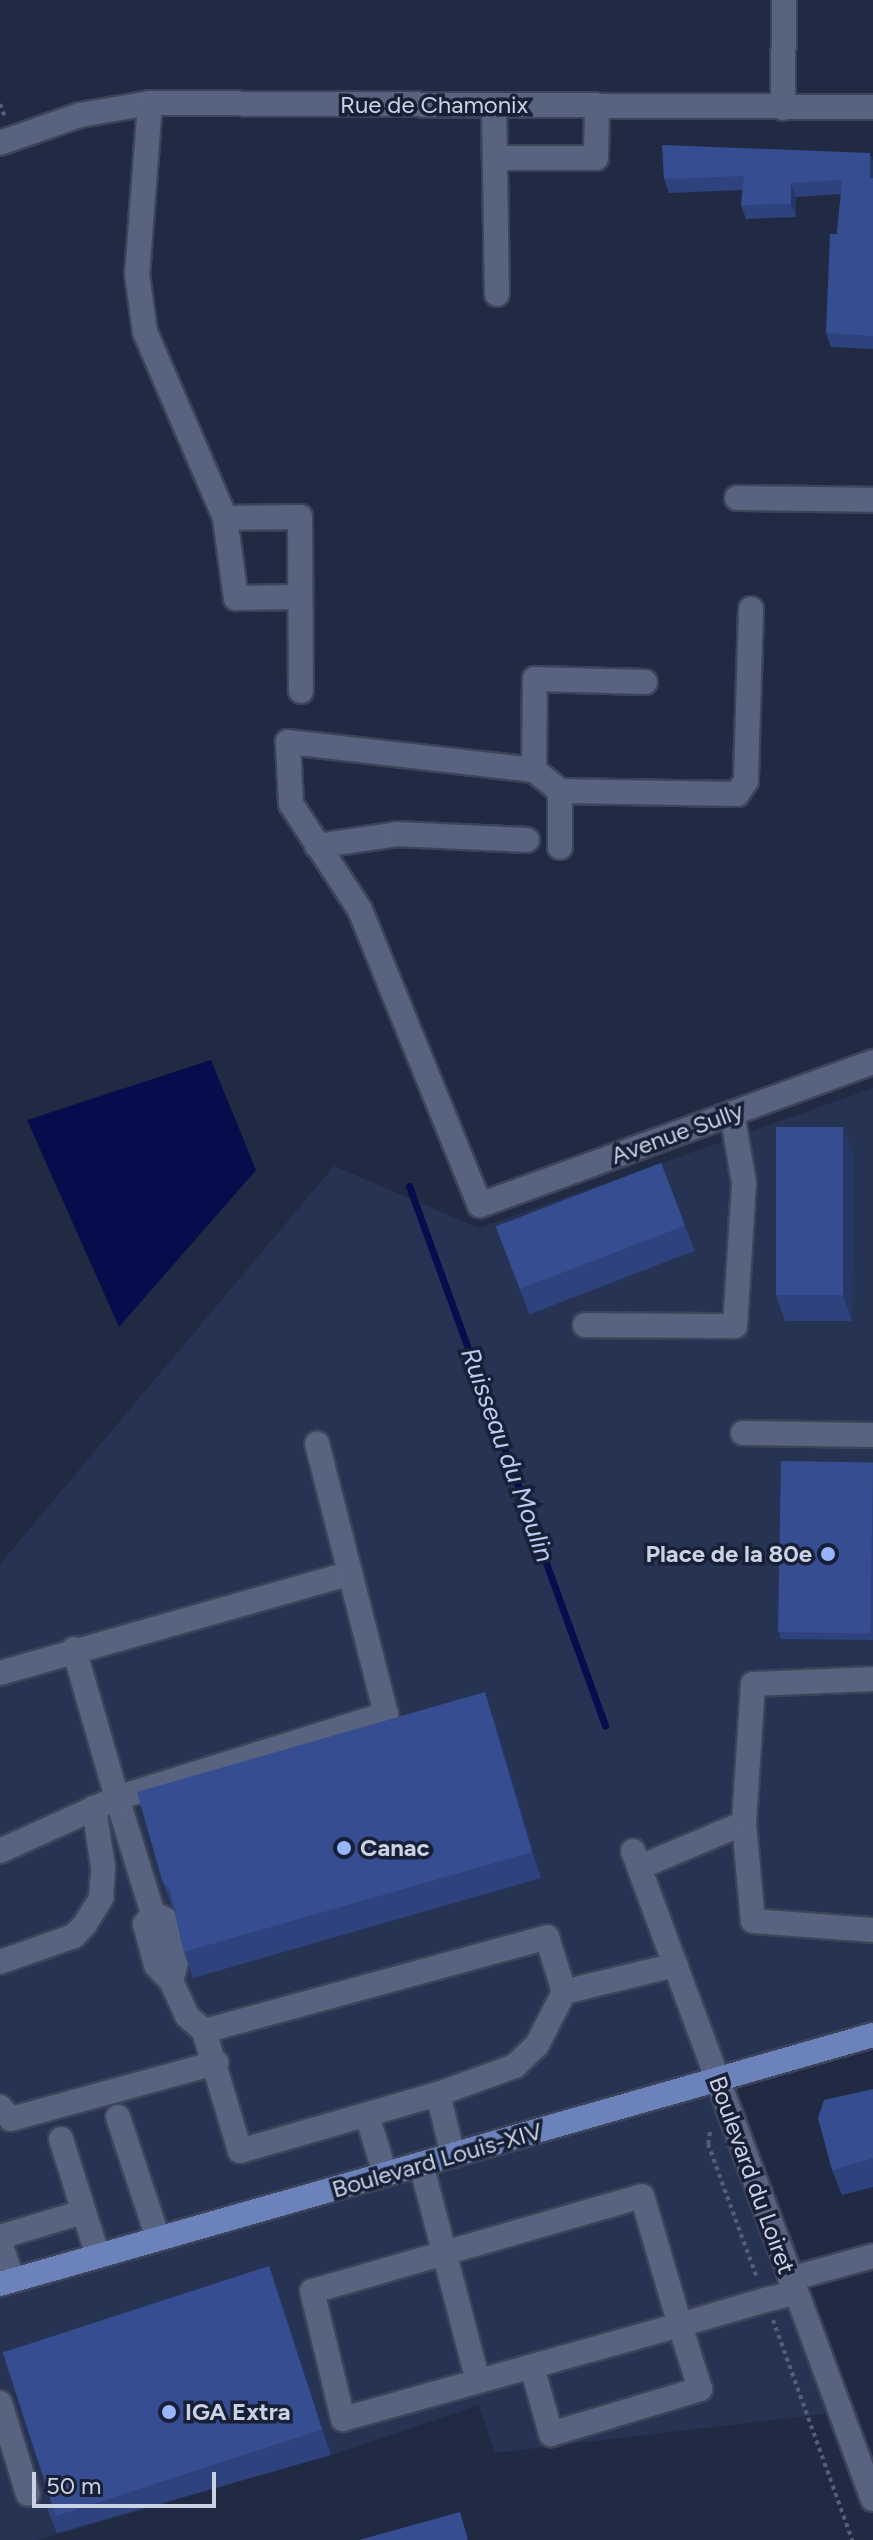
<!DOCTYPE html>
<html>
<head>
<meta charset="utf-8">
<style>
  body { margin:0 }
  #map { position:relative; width:873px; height:2540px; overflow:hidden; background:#202a42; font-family:Figtree,sans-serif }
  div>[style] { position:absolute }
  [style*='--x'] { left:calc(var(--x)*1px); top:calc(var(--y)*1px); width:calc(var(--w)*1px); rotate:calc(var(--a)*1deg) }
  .built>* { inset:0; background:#273352 }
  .water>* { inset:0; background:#050d4d }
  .stream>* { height:7px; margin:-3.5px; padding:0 3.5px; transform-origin:3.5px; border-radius:3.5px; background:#050d4d }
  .path>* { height:4px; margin-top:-2px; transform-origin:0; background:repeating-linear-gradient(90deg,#555e74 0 4px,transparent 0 8px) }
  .roads { filter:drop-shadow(2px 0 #3c4459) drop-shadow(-2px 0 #3c4459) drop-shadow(0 2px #3c4459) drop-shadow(0 -2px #3c4459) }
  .minor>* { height:24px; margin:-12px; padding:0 12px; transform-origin:12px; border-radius:12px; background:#57637f }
  .major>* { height:24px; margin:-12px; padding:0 12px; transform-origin:12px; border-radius:12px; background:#6b82ba }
  .wall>* { inset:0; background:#2e437d; transform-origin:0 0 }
  .shaded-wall>* { inset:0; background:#263766 }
  .building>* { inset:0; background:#364e91; transform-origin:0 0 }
  .dots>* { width:22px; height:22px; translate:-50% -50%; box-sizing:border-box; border:4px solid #172037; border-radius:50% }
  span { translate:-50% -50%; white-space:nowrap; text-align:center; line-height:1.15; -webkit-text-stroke:7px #172037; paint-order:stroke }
  .street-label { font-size:24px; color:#cbd2e3 }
  .poi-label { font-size:24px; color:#cbd2e3; font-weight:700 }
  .right { translate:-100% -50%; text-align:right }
  .left { translate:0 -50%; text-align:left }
  .water-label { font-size:26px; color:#bbccf3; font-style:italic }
  .scale { position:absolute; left:32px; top:2472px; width:184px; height:36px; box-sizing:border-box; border:4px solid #cbd2e3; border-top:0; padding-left:10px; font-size:24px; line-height:28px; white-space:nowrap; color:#cbd2e3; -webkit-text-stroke:6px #172037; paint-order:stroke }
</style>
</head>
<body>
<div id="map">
  <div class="built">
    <div style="clip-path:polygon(873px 1088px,873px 2035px,717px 2082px,841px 2412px,495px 2453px,479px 2405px,331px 2455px,38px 2540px,0 2540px,0 1564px,334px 1166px,479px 1228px)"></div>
  </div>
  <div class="water">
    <div style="clip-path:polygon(211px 1060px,256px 1170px,119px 1327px,27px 1120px)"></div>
  </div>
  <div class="stream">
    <div style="--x:409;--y:1186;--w:574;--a:70.02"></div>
  </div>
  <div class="path">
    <div style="--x:0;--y:104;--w:14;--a:69"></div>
    <div style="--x:710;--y:2132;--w:12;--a:99"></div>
    <div style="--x:708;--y:2144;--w:143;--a:69.9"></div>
    <div style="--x:773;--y:2320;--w:234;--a:70.2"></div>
  </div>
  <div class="roads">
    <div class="minor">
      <div style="--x:150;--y:103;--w:171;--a:94.3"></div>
      <div style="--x:137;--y:274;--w:59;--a:82.1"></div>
      <div style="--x:145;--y:332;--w:202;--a:66.7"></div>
      <div style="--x:225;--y:518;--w:75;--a:-0.8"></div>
      <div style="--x:300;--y:517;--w:174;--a:89.7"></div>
      <div style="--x:494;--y:106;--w:188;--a:89.1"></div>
      <div style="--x:783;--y:108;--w:108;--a:-89.5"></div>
      <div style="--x:0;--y:143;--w:85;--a:-19.3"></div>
      <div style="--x:80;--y:115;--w:71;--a:-9.7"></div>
      <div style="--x:150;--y:103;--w:723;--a:0.32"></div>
      <div style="--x:495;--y:158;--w:101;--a:0"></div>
      <div style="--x:596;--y:158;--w:51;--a:-88.9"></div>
      <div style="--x:737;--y:498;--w:136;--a:0.8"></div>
      <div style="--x:225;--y:518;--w:81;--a:82.2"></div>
      <div style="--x:236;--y:598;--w:63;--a:-0.9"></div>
      <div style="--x:751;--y:609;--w:172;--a:91.7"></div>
      <div style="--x:746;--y:781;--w:16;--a:125"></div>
      <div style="--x:737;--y:794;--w:177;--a:-179"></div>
      <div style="--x:560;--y:791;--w:33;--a:-141"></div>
      <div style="--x:534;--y:770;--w:248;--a:-173.5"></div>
      <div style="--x:288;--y:742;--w:62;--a:87.2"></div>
      <div style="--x:291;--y:804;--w:126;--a:56.9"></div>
      <div style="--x:360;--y:910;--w:318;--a:67.9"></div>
      <div style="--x:480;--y:1205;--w:418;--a:-20"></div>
      <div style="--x:534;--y:770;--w:91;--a:-89.4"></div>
      <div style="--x:535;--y:679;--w:110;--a:1.6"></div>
      <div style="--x:560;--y:791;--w:56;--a:90"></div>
      <div style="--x:317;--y:846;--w:81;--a:-8.5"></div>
      <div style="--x:397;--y:834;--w:130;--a:2.6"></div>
      <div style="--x:585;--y:1325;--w:150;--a:0.4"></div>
      <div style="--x:735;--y:1326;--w:143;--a:-86.4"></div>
      <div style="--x:744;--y:1183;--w:71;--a:-99.7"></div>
      <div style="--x:743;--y:1433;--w:130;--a:0.9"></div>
      <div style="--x:0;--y:1673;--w:364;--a:-15.9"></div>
      <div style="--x:744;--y:1823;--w:98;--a:84.8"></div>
      <div style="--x:753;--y:1921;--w:120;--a:4.3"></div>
      <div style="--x:0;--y:1851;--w:128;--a:-24.4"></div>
      <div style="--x:117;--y:1798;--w:155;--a:-106.1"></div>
      <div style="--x:633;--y:1851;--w:691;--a:69.68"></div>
      <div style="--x:640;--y:1867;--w:113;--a:-22.9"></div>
      <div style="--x:744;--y:1823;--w:139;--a:-86.3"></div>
      <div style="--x:753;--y:1684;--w:120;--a:-2.4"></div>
      <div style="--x:153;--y:1914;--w:13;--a:129"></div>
      <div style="--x:145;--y:1924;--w:42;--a:75"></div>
      <div style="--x:156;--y:1965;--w:22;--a:47"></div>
      <div style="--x:171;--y:1981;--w:38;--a:65"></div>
      <div style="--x:187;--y:2016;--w:23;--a:41"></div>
      <div style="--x:204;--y:2031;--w:125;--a:73.3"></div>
      <div style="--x:240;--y:2151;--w:206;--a:-16.1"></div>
      <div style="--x:438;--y:2094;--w:63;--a:76.2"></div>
      <div style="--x:0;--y:1962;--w:78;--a:-19.4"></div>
      <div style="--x:74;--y:1936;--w:16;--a:-47"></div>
      <div style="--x:85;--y:1924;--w:31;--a:-58"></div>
      <div style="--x:101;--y:1898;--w:31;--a:-86"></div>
      <div style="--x:103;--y:1867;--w:60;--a:-98.7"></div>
      <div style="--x:171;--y:1981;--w:20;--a:-75"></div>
      <div style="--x:176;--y:1962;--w:44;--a:-104.3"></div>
      <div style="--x:165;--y:1919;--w:13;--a:-157"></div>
      <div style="--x:153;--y:1914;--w:121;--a:-107.2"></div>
      <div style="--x:117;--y:1798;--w:282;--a:-17.3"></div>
      <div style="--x:386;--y:1714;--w:279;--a:-104.3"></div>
      <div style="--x:204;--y:2031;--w:356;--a:-15.3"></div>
      <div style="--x:547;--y:1937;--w:58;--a:72.8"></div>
      <div style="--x:564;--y:1992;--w:115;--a:-13.6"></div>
      <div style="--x:438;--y:2094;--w:82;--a:-20"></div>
      <div style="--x:515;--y:2066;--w:30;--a:-44"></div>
      <div style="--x:537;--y:2045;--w:59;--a:-63"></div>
      <div style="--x:0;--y:2107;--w:16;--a:47"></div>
      <div style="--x:11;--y:2119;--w:213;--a:-15.3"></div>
      <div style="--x:367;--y:2115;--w:62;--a:73"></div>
      <div style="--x:118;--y:2117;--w:128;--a:71.8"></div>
      <div style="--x:61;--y:2139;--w:123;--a:72.5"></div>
      <div style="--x:421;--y:2164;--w:224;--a:75.3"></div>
      <div style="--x:0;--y:2237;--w:87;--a:-16.8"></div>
      <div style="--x:0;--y:2242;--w:40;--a:72"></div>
      <div style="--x:790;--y:2279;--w:86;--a:-15.5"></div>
      <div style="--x:532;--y:2367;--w:70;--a:74.2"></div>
      <div style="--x:551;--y:2434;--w:156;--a:-16.8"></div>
      <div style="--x:700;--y:2389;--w:67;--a:-107.4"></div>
      <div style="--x:680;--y:2325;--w:134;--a:-106.4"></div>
      <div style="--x:642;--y:2196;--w:343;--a:163.9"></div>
      <div style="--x:312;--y:2291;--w:132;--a:76.4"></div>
      <div style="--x:343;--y:2419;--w:350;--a:-15.6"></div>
      <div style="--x:680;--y:2325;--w:89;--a:-16.4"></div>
      <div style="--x:765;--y:2300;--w:32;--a:-13"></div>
      <div style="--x:0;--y:2403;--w:95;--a:72.9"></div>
    </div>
    <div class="major">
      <div style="--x:0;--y:2284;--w:908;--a:-15.92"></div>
    </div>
  </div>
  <div class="wall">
    <div style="clip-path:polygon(873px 161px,873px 349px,831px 347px,826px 333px,841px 194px,796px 197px,796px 217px,746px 219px,741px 205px,743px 190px,669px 193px,664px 179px)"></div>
    <div style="clip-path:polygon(843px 1127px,853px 1153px,852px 1321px,785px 1321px,776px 1295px)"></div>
    <div style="left:661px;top:1163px;width:94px;height:177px;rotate:69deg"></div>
    <div style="clip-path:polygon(873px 1463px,873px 1640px,781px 1639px,779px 1632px)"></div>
    <div style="clip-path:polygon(494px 1718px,541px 1878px,193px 1978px,184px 1952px,174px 1909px,172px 1906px,162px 1880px)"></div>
    <div style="clip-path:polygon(873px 2089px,873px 2187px,842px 2195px,832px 2170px)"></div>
    <div style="clip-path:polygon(269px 2266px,331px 2455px,57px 2533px,47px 2508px)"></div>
  </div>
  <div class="shaded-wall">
    <div style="clip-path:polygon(870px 153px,873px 161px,873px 185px,870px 178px)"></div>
    <div style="clip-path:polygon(791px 183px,796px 197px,796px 217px,791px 204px)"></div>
    <div style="clip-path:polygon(843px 1127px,853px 1153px,852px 1321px,843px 1295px)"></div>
    <div style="clip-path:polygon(485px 1692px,494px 1718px,541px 1878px,532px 1852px)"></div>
    <div style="clip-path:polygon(269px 2266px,278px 2291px,331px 2455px,322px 2430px)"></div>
  </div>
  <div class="building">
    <div style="clip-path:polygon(662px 145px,870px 153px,870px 178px,873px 178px,873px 336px,826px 333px,830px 234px,837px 234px,842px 180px,791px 183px,791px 204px,741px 205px,744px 176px,664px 179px)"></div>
    <div style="left:776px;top:1127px;width:67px;height:168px"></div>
    <div style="left:661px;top:1163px;width:67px;height:177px;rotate:69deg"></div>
    <div style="left:781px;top:1461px;width:92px;height:171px;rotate:1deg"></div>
    <div style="clip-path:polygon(485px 1692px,532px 1852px,184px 1952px,170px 1890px,162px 1880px,137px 1792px)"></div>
    <div style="clip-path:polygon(873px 2089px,873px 2158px,832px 2170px,818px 2118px,824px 2100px)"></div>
    <div style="left:269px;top:2266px;width:172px;height:280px;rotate:72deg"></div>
    <div style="clip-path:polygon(460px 2512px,468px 2540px,359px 2540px)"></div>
  </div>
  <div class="dots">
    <div style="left:828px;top:1554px;background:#98b5fd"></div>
    <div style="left:344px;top:1848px;background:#98b5fd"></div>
    <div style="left:169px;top:2412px;background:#98b5fd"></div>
  </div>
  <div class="street-label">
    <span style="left:434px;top:105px">Rue de Chamonix</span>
    <span style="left:677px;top:1133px;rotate:-20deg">Avenue Sully</span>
    <span style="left:437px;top:2160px;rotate:-16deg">Boulevard Louis-XIV</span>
    <span style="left:752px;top:2175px;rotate:70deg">Boulevard du Loiret</span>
  </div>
  <div class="poi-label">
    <span class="right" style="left:812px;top:1554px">Place de la 80e</span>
    <span class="left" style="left:360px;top:1848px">Canac</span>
    <span class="left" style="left:185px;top:2412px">IGA Extra</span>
  </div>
  <div class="water-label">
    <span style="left:507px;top:1455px;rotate:70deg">Ruisseau du Moulin</span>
  </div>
  <div class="scale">50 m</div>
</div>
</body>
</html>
